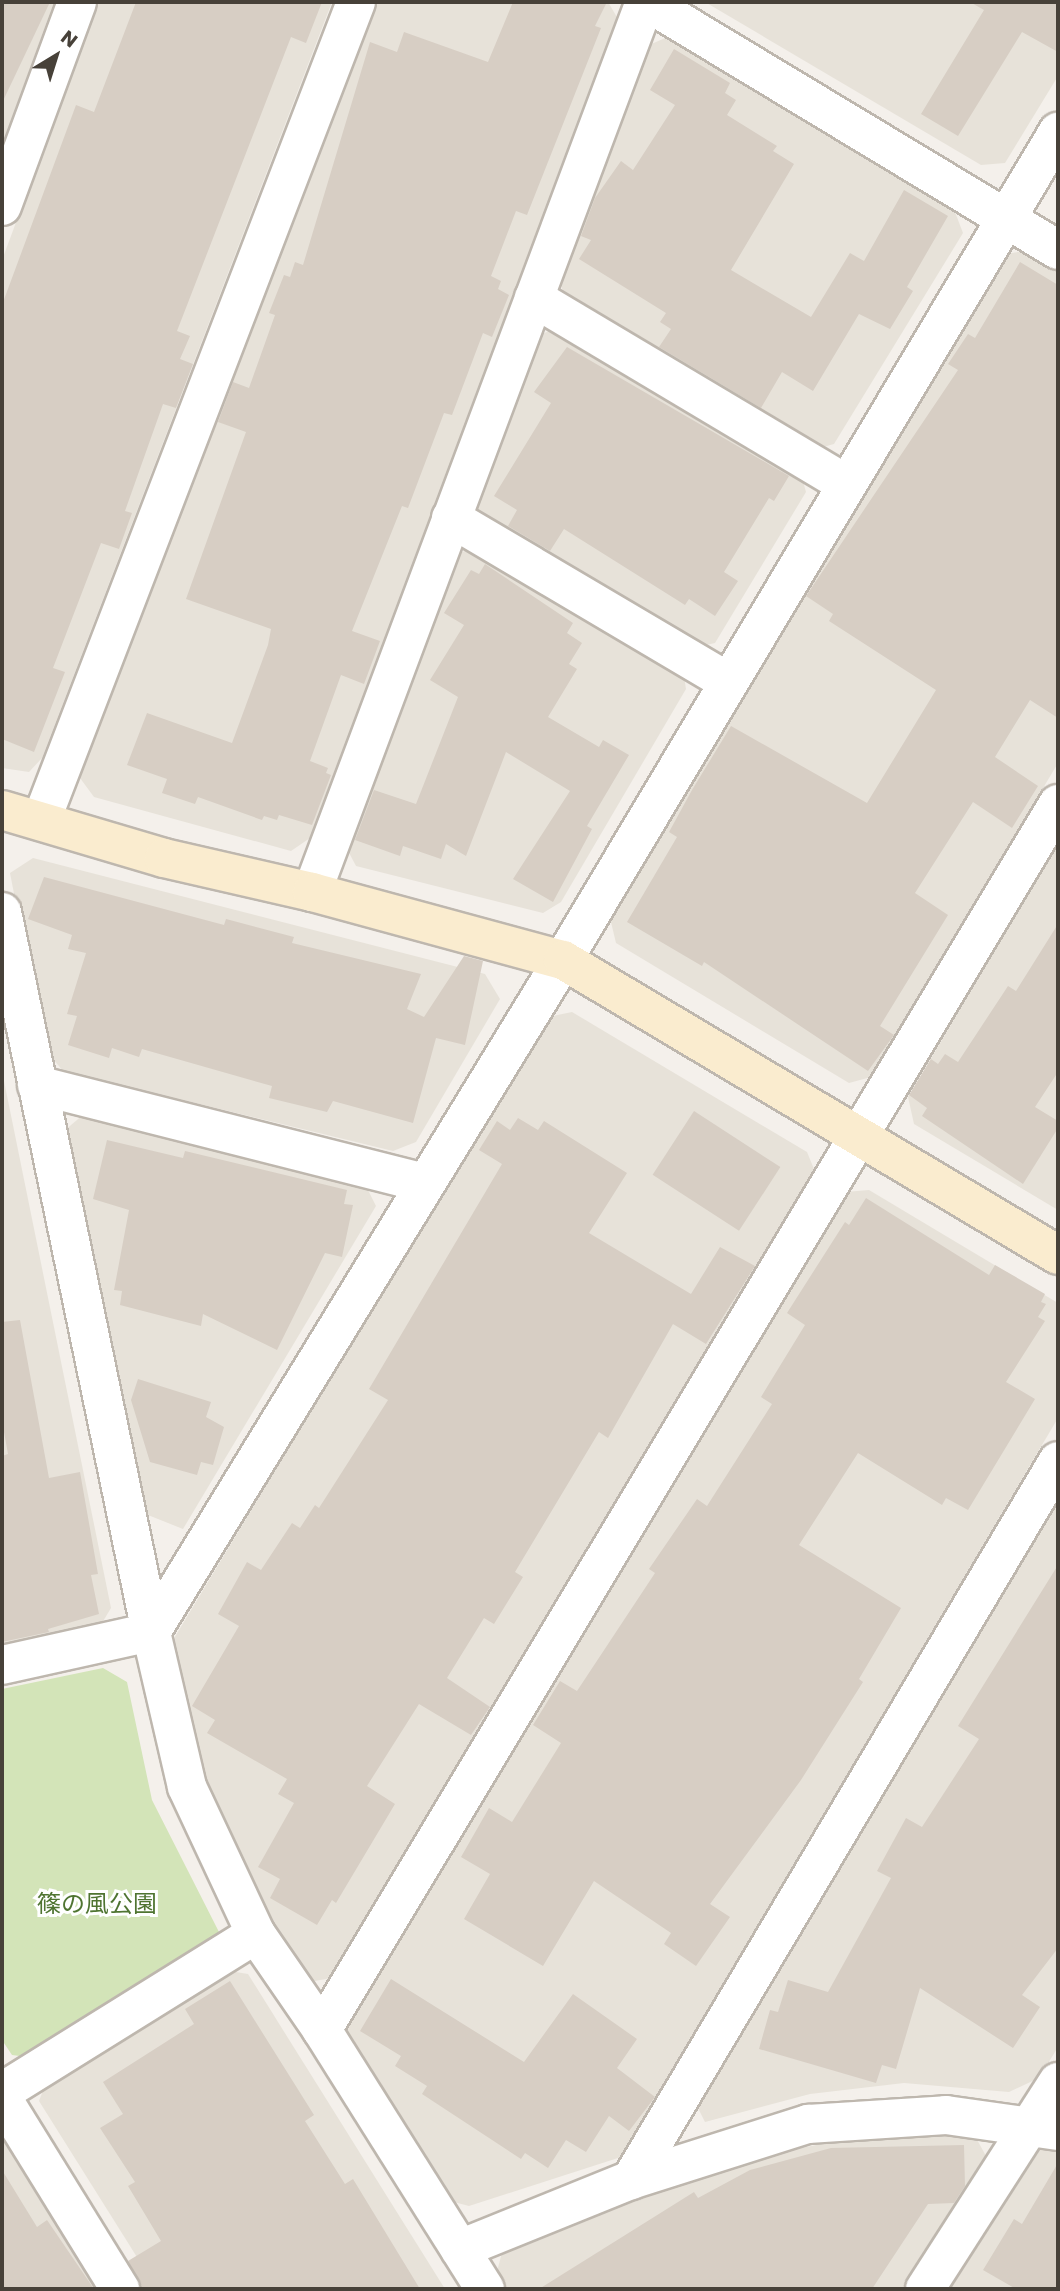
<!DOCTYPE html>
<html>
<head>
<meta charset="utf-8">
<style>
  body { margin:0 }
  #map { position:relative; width:1060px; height:2291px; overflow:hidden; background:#f4f0eb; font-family:Poppins,"Noto Sans JP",sans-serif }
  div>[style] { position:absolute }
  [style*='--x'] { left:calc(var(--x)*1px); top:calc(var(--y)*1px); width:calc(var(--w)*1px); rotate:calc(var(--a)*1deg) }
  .residential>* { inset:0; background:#e7e2d9 }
  .green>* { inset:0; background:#d3e4b8 }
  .building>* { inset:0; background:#d7cec4; transform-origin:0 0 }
  .roads { filter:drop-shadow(2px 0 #beb7ae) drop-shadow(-2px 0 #beb7ae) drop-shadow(0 2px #beb7ae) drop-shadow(0 -2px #beb7ae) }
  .street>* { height:38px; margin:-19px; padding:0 19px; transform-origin:19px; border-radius:19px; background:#fff }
  .secondary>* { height:38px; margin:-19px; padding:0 19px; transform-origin:19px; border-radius:19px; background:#faeccf }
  span { translate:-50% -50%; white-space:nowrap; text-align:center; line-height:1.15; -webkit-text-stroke:6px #fff; paint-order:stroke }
  .park-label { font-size:24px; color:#4f7431 }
  .frame { position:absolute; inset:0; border:4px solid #474139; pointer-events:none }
  .north { position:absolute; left:21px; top:21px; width:70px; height:70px; -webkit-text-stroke:5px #fff; paint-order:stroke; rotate:38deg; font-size:19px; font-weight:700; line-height:28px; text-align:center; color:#474139 }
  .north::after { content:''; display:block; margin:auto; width:24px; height:32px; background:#474139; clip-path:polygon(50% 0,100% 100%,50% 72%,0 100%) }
</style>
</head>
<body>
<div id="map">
  <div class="residential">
    <div style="clip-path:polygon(2px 2px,54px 2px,2px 146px)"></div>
    <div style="clip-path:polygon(98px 2px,332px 2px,42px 758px,29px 772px,2px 768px,2px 260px)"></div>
    <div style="clip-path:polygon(375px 2px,608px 2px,621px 24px,310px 838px,291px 851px,94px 797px,80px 778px)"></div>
    <div style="clip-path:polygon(705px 2px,1058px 2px,1058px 76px,1005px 163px,981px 165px)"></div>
    <div style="clip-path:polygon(670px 36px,955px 212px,963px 233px,834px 444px,816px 449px,568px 303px,559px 281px,649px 45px)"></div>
    <div style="clip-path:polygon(1024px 251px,1058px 272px,1058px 763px,871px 1077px,849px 1083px,616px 943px,610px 918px,1006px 254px)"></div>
    <div style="clip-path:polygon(560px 326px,800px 470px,806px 492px,715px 643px,697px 647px,485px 525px,476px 504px,540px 335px)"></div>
    <div style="clip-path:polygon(477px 547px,683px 670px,686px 689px,561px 902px,543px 913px,356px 866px,346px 847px,456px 554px)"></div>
    <div style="clip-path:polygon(1058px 844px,1058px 1210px,914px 1124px,908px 1097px)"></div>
    <div style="clip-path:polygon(33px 858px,485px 974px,500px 999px,416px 1142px,393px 1151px,63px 1071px,44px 1048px,10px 873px)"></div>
    <div style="clip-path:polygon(572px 1012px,807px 1152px,816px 1174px,337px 1977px,309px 1982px,266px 1921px,197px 1767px,173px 1679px,173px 1640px,548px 1017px)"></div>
    <div style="clip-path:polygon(2px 1071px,111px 1608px,102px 1623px,2px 1645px)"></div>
    <div style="clip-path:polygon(84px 1114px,367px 1188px,376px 1206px,183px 1529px,148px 1515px,64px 1131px)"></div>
    <div style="clip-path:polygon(869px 1190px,1058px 1303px,1058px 1418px,621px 2157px,469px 2206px,450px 2201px,348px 2043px,348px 2023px,845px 1192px)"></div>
    <div style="clip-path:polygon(1058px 1496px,1058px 2047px,1039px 2078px,1009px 2092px,904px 2083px,810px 2094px,705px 2122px,698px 2108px)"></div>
    <div style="clip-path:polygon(224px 1970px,248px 1974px,445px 2289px,157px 2289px,39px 2101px,47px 2080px)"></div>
    <div style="clip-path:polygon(2px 2129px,102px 2289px,2px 2289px)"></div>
    <div style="clip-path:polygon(884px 2132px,975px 2136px,986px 2156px,903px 2289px,505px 2289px,496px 2275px,503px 2249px,744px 2159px)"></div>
    <div style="clip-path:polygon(1058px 2144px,1058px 2289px,946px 2289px,1030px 2153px)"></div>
  </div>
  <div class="green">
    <div style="clip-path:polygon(103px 1668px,127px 1682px,152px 1800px,219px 1932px,217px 1941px,35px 2058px,12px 2055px,2px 2040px,2px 1689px)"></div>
  </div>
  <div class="building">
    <div style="clip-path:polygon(2px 2px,50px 2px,2px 103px)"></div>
    <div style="clip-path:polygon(136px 2px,322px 2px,306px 43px,291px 37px,177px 331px,190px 336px,180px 359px,193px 364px,176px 408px,163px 404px,125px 511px,132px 513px,119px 549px,101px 543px,53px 668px,65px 672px,34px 752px,2px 739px,2px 305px,76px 105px,94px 112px)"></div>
    <div style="clip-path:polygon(513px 2px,607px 2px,595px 26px,601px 28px,527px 215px,516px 211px,491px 276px,501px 281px,498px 289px,509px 295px,492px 337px,483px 333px,452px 415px,444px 413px,408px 508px,402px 506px,352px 631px,380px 641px,364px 684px,341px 675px,310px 761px,328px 768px,326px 773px,331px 775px,312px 825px,279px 815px,277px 820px,264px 816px,262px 820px,198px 797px,195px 804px,162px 793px,167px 779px,127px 765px,147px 713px,232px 743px,268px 645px,271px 629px,186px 599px,246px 432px,218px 422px,233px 382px,249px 388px,275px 315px,269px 313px,284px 275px,290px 277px,295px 262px,303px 265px,370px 42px,397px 52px,404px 32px,488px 62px)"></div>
    <div style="clip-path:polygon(970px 2px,1058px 2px,1058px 52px,1022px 32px,958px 136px,921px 114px,984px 10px)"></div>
    <div style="clip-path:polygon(674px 49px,730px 83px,725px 93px,736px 100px,727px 115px,777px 146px,773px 151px,794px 164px,731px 270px,811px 317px,850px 253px,864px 261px,904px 190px,948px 216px,907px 287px,913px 291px,890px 329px,859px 314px,813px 391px,782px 372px,761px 408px,659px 347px,671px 329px,660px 322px,666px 313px,579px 259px,591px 240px,581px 236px,595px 198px,621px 161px,633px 170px,675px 105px,650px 90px)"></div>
    <div style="clip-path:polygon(1020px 262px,1058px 285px,1058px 718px,1030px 700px,995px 757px,1038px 786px,1012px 828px,973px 802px,915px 893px,948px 915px,880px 1026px,894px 1035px,868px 1071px,704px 962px,702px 966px,627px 922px,677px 837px,669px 832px,692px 790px,731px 726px,867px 803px,936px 690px,829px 621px,833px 614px,806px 596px,958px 370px,948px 364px,968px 334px,975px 338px)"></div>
    <div style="clip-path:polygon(567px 347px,789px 476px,774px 501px,769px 498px,724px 572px,738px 581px,715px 616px,689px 599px,685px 605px,564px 529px,550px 551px,508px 526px,517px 510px,494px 496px,551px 403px,534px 392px)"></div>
    <div style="clip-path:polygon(485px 564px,573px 623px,567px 633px,582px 643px,569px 664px,577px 669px,548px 717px,599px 747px,603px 740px,629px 755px,587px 826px,592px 829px,553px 902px,513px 879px,570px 791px,506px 752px,466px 856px,446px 844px,441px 859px,403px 846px,400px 856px,355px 840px,374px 790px,416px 804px,458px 697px,430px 680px,464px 625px,444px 613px,471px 570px,479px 574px)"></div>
    <div style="clip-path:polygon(44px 877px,224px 925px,226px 919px,294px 937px,292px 943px,421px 974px,407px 1009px,424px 1017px,464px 956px,483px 961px,465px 1045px,436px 1038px,413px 1123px,333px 1101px,327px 1112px,269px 1098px,272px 1086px,142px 1049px,139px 1057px,112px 1048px,109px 1058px,68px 1045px,77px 1016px,67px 1014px,86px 953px,68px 949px,72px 935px,28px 919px)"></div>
    <div style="clip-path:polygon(1058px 924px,1058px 1072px,1035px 1107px,1058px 1121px,1058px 1128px,1023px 1184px,922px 1116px,927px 1108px,909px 1095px,931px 1059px,938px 1064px,945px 1054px,958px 1062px,1008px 986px,1016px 991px)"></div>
    <div style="left:694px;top:1111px;width:103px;height:76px;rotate:33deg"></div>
    <div style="clip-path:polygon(518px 1118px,538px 1130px,544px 1121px,627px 1173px,589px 1233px,691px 1294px,720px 1247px,755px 1266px,706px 1344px,673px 1324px,608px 1438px,599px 1432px,515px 1572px,523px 1577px,494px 1624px,484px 1618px,447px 1678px,490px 1707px,471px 1735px,419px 1704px,367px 1786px,395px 1804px,336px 1903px,332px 1900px,317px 1925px,270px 1898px,280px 1879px,258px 1867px,294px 1803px,278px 1794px,287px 1779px,207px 1733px,215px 1720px,192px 1706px,239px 1626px,218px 1614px,247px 1562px,261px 1570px,292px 1523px,300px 1528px,315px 1505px,319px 1508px,388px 1400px,369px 1389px,502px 1164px,479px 1150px,497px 1121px,510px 1130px)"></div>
    <div style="clip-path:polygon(107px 1140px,183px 1158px,185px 1151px,347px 1190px,344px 1204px,353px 1205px,342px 1257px,325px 1253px,277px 1350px,203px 1314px,201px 1326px,120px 1305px,122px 1291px,114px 1290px,129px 1210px,93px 1199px)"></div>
    <div style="clip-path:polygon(866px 1198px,989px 1275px,995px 1265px,1045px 1294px,1041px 1302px,1046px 1304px,1038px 1317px,1045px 1321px,1006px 1382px,1035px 1399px,968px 1510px,946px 1498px,942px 1505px,858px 1453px,799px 1545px,901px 1608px,859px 1679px,863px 1682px,801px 1780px,710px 1904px,730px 1917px,696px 1966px,664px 1944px,671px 1933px,594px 1881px,543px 1966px,464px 1919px,490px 1874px,461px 1857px,489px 1808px,512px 1822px,561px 1743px,533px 1725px,560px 1681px,577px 1691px,655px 1573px,649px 1569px,697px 1499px,707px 1506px,772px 1404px,761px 1397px,805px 1325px,787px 1313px,845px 1222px,849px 1225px)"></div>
    <div style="clip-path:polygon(20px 1320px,49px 1478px,80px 1472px,98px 1574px,91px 1575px,99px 1614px,48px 1629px,49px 1632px,2px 1642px,2px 1456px,8px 1454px,2px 1421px,2px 1322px)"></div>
    <div style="clip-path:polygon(138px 1379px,211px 1402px,206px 1417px,224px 1427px,213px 1465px,201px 1462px,197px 1475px,150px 1462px,131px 1400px)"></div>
    <div style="clip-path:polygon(1058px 1565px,1058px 1948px,1022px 1995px,1040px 2007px,1013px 2048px,920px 1988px,896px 2069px,882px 2065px,876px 2083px,759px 2049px,770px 2010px,778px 2012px,788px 1980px,828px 1992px,891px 1878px,877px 1871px,906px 1818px,922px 1827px,979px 1739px,958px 1726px)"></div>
    <div style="clip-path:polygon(391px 1979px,524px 2062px,573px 1994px,637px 2039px,617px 2068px,655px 2097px,629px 2131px,609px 2116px,586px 2152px,566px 2140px,548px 2168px,525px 2153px,521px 2159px,422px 2094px,427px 2086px,395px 2066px,401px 2056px,360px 2031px)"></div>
    <div style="clip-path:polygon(230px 1981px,314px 2115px,305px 2121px,345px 2184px,353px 2179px,420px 2289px,142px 2289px,128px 2261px,161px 2241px,128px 2186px,135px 2182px,100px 2128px,123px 2114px,103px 2082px,194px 2024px,185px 2009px)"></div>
    <div style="clip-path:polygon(964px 2145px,965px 2186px,954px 2203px,928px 2204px,872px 2289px,539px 2289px,694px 2192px,698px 2198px,750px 2170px,831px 2148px)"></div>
    <div style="clip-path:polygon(1058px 2163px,1058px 2289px,1016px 2289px,983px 2270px,1014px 2219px,1022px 2224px)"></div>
    <div style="clip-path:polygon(2px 2170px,37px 2227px,47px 2220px,94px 2289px,2px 2289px)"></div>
  </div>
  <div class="roads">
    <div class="street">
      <div style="--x:647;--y:2;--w:480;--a:31.1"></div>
      <div style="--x:2;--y:206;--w:217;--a:-69.8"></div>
      <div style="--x:534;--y:298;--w:363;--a:30.8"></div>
      <div style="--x:451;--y:518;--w:322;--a:30.6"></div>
      <div style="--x:41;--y:821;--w:877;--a:-68.96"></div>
      <div style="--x:312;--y:892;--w:950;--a:-69.49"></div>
      <div style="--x:2;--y:912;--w:735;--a:78.31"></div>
      <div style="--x:37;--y:1085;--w:400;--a:14.2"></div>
      <div style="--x:151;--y:1632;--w:788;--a:-58.49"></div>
      <div style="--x:563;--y:960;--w:965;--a:-59.13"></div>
      <div style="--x:2;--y:1665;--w:153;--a:-12.5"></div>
      <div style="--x:151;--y:1632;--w:159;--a:76.9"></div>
      <div style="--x:187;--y:1787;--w:162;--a:64.9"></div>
      <div style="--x:256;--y:1934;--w:116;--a:55.5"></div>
      <div style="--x:2;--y:2092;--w:299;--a:-31.9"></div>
      <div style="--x:2;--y:2098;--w:225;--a:58.3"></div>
      <div style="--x:631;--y:2180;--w:836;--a:-59.29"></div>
      <div style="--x:460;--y:2249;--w:184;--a:-22"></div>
      <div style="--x:631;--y:2180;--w:186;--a:-17.6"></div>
      <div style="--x:808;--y:2124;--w:138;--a:-3.7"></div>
      <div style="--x:946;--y:2115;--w:113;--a:8.1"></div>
      <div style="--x:485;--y:2289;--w:306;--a:-122.2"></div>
      <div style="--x:322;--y:2030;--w:1430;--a:-59.02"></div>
      <div style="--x:925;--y:2289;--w:246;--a:-57.3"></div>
    </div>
    <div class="secondary">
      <div style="--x:2;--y:810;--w:169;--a:16.5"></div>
      <div style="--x:164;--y:858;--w:152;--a:12.9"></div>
      <div style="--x:312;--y:892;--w:260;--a:15.2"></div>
      <div style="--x:563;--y:960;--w:576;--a:30.79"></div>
    </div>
  </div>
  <div class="park-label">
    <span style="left:97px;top:1904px">篠の風公園</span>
  </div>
  <div class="frame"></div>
  <div class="north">N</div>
</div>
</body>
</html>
